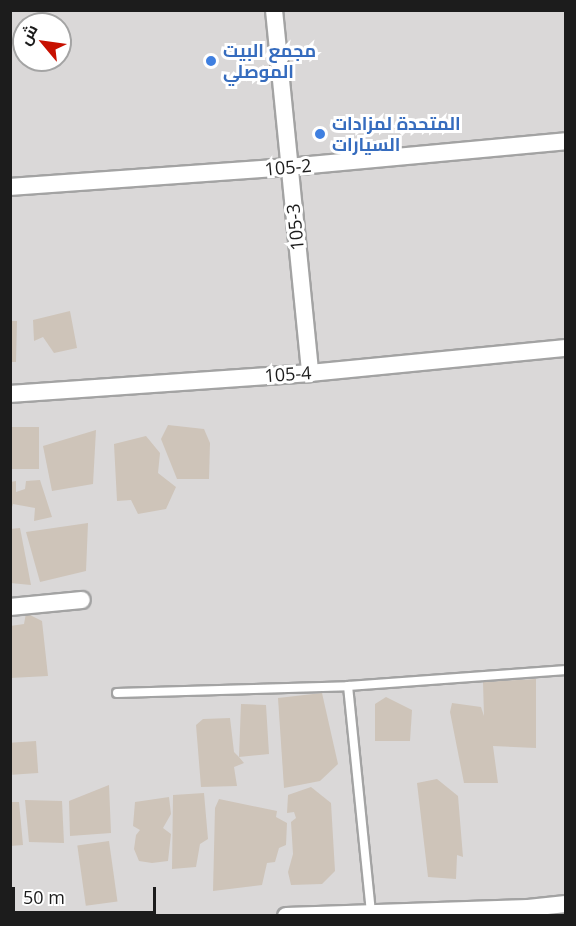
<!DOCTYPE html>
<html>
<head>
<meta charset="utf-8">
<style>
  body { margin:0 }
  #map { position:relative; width:576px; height:926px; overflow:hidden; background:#eeeae0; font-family:"Open Sans",Cairo,sans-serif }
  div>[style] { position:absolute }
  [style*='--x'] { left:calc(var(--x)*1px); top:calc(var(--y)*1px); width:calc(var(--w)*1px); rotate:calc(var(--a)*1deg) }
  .residential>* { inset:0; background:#dad8d8 }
  .building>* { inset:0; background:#cec4b9; transform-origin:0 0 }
  .roads { filter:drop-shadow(2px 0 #a3a3a3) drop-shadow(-2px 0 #a3a3a3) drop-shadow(0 2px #a3a3a3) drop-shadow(0 -2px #a3a3a3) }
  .lane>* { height:8px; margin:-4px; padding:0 4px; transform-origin:4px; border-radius:4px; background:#fff }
  .street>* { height:16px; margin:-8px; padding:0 8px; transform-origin:8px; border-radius:8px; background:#fff }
  .dots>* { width:16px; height:16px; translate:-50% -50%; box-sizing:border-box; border:3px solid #fff; border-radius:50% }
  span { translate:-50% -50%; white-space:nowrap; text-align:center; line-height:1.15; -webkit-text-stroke:6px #fff; paint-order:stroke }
  .shop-label { font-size:18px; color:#366cbe; font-weight:700 }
  .left { translate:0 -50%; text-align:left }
  .street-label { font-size:18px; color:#1c1c1c }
  .frame { position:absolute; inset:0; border:12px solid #1c1c1c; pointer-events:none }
  .north { position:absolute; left:12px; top:12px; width:60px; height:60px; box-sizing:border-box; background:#fff; border:2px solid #a4a4a4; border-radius:50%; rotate:299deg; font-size:16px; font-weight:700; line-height:24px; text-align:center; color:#1c1c1c }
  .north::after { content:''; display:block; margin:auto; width:21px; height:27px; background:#c71000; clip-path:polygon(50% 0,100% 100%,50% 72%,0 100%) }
  .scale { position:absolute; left:12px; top:887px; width:144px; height:27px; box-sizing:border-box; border:3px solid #1c1c1c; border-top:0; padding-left:8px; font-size:18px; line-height:21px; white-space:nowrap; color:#1c1c1c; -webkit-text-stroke:4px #fff; paint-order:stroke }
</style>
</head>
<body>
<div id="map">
  <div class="residential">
    <div style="clip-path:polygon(evenodd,11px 11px,565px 11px,565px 915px,11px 915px,11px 11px,24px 24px,60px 24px,60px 60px,24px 60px,24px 24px)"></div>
  </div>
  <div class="building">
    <div style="clip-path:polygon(70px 311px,77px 348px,54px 353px,43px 337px,34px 341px,33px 320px)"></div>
    <div style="clip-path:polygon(10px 321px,17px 321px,16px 362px,10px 362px)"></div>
    <div style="clip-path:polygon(168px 425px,204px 429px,210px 443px,209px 479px,177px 479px,161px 439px)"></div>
    <div style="left:39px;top:427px;width:42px;height:29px;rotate:90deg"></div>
    <div style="clip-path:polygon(96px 430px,93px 484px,52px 491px,43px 446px)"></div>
    <div style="clip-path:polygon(146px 436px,160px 453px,158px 473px,176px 487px,166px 509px,138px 514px,131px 500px,117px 501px,114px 444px)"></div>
    <div style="clip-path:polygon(40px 480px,52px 517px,34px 521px,35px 508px,13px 504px,10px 513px,10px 482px,16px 481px,16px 492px,25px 489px,26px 481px)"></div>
    <div style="clip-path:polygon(88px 523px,86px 571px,40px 582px,26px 532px)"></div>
    <div style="clip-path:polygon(20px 528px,31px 585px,10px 583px,10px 529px)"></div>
    <div style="clip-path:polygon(26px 613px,42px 621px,48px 676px,10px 678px,10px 626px,24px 624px)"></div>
    <div style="clip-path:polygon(536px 679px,536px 748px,493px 746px,498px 783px,464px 783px,450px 712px,452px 703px,481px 707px,484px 716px,483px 682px)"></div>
    <div style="clip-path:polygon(322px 693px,338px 764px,320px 781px,284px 788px,278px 698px)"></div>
    <div style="clip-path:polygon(386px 697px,412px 710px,410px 741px,375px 741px,375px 704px)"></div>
    <div style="clip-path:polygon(241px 704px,266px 705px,269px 754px,239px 757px,244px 763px,234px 767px,237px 786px,201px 787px,196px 725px,203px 719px,230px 718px,234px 752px,239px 757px)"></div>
    <div style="left:36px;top:741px;width:32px;height:26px;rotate:86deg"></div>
    <div style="clip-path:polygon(437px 779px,458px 796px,463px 857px,457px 855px,456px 879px,428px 877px,417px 783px)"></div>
    <div style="clip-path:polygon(109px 785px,111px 833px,70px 836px,69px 801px)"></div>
    <div style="clip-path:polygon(311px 787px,331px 803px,335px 871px,322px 884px,291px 885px,288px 872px,293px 854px,291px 822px,296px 818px,294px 812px,287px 813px,288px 795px)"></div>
    <div style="clip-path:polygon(204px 793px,208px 839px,200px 844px,196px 867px,172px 869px,173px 795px)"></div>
    <div style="clip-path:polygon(169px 797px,171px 814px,163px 828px,171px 834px,168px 861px,152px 863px,139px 861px,134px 849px,136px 835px,140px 830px,133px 826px,135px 802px)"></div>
    <div style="clip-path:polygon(219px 799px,277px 811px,276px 817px,287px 823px,286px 845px,279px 848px,275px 862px,267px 863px,262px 885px,213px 891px,215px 808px)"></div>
    <div style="clip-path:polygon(25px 800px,62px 801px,64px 843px,29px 842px)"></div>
    <div style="clip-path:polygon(10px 802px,19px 802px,23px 845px,10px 846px)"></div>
    <div style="left:109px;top:841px;width:61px;height:32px;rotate:82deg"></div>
  </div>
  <div class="roads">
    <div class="lane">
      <div style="--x:348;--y:686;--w:227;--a:84.2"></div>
      <div style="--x:117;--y:693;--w:231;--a:-1.7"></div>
      <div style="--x:348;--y:686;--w:219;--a:-4.2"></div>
    </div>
    <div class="street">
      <div style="--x:274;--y:10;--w:365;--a:84.3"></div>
      <div style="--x:10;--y:187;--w:279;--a:-4.1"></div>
      <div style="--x:288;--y:167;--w:279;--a:-5.3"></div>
      <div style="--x:10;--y:394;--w:301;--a:-4"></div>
      <div style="--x:310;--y:373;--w:257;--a:-5.6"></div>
      <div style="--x:10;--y:607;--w:72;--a:-5.6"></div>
      <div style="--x:286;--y:916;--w:242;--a:-1.9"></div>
      <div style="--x:528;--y:908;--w:38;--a:-6"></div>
    </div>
  </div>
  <div class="dots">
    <div style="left:211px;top:61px;background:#3f7fe0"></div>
    <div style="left:320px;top:134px;background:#3f7fe0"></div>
  </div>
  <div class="shop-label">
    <span class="left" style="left:223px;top:61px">مجمع البيت<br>الموصلي</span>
    <span class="left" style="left:332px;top:134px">المتحدة لمزادات<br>السيارات</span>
  </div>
  <div class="street-label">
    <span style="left:288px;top:167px;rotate:-5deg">105-2</span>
    <span style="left:295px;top:227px;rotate:-96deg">105-3</span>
    <span style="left:288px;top:374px;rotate:-4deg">105-4</span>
  </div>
  <div class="frame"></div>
  <div class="north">ش</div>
  <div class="scale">50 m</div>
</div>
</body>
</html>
